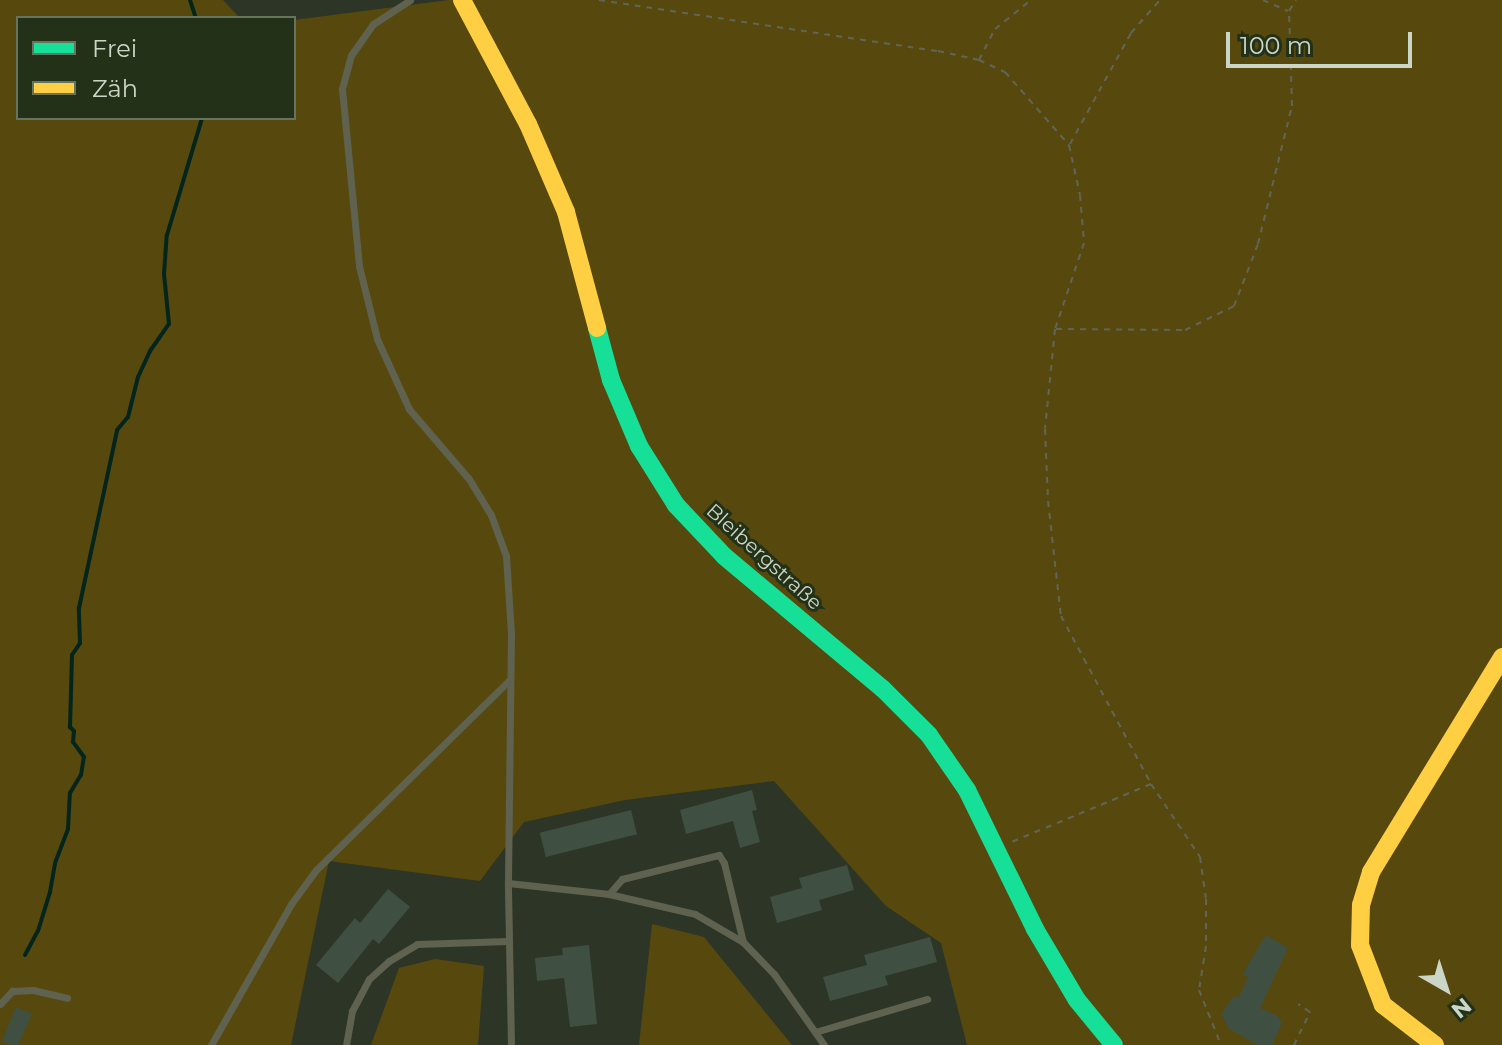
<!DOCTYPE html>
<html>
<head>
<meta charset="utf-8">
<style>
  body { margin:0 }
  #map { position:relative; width:1502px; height:1045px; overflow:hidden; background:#2d3527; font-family:Montserrat,sans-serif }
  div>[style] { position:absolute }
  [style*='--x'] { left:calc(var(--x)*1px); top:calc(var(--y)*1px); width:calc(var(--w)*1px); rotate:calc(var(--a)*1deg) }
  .green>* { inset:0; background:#57490d }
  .stream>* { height:4px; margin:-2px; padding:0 2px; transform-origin:2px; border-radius:2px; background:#04251c }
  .building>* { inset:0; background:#3f4f41; transform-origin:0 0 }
  .path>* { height:2px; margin-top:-1px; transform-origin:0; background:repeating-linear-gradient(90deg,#616556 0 6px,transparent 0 12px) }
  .lane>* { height:7px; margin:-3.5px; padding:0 3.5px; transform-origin:3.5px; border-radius:3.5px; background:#5f624f }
  .fast>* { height:18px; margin:-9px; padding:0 9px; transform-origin:9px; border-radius:9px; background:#16e098 }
  .slow>* { height:18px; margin:-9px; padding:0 9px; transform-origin:9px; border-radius:9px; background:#ffcf43 }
  span { translate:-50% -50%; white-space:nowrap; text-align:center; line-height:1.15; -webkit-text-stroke:6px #223118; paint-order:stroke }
  .street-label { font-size:20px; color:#ccd6c7 }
  .legend { position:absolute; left:16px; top:16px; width:280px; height:104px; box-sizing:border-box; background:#223118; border:2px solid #66735e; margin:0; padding:10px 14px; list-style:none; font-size:24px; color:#ccd6c7 }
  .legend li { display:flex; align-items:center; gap:16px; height:40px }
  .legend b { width:40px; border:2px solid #66735e }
  .north { position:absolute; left:1406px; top:949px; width:80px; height:80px; -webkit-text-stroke:6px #223118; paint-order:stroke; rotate:141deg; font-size:22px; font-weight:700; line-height:32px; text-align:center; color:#ccd6c7 }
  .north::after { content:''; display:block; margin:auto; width:28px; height:36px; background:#ccd6c7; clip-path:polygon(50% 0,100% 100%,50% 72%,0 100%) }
  .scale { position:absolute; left:1226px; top:32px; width:186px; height:36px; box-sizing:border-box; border:4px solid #ccd6c7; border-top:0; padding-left:10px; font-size:24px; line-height:28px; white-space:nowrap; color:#ccd6c7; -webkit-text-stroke:6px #223118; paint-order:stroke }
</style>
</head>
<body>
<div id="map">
  <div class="green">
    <div style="clip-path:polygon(0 0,223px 0,240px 18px,18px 18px,18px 118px,294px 118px,294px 20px,449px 0,1502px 0,1502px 1045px,967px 1045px,941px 943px,886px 906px,774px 781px,625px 800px,524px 822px,480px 881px,329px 861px,291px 1045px,0 1045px)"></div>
    <div style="clip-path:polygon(652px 924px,704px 937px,792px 1045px,639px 1045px)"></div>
    <div style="clip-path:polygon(435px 959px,484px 966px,478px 1045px,371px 1045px,399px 968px)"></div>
  </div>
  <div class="stream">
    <div style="--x:190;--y:0;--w:19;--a:72"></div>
    <div style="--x:25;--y:955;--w:27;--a:-62"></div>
    <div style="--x:38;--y:931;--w:41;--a:-72.9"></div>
    <div style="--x:50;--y:892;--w:29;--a:-80"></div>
    <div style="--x:55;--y:863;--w:36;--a:-69"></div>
    <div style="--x:68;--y:829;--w:36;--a:-87"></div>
    <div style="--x:70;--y:793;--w:21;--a:-59"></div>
    <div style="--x:81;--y:775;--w:18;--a:-81"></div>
    <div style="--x:84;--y:757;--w:19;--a:-126"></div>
    <div style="--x:73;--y:742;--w:11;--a:-85"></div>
    <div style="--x:74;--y:731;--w:6;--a:-135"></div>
    <div style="--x:70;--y:727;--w:72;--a:-88.4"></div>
    <div style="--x:72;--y:655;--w:14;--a:-56"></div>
    <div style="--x:80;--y:643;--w:35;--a:-92"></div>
    <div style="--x:79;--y:608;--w:182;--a:-77.9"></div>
    <div style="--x:117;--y:430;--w:17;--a:-50"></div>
    <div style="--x:128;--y:417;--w:41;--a:-76"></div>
    <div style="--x:138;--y:377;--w:29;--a:-65"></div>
    <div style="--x:150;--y:351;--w:33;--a:-55"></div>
    <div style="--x:169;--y:324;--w:50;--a:-95.7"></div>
    <div style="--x:164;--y:274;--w:39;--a:-86"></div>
    <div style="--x:167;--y:235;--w:122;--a:-73.3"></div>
  </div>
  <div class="building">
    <div style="clip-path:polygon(752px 790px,757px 810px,752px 811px,760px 842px,740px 848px,733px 821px,686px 834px,680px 810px)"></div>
    <div style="left:631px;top:810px;width:25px;height:94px;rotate:76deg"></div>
    <div style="clip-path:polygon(847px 865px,854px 890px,819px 900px,822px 910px,777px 923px,770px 897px,802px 888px,799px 878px)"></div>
    <div style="clip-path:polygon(388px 889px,410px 907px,379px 944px,373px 939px,338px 983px,316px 965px,355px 918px,360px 923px)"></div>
    <div style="clip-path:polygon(1266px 935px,1288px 948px,1260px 1008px,1278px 1016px,1282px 1023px,1272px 1045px,1258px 1045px,1229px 1029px,1221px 1014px,1233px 997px,1239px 996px,1248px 977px,1243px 975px,1247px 966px)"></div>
    <div style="clip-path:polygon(930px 937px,937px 962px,885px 976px,888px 985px,830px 1001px,823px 977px,867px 965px,864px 955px)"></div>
    <div style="clip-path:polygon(589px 945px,597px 1024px,570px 1027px,564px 978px,537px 981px,535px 958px,563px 955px,562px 948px)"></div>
    <div style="clip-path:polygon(16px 1007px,32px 1014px,18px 1045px,12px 1045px,2px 1041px)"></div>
  </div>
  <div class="path">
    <div style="--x:599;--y:0;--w:343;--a:8.6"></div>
    <div style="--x:938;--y:51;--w:42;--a:12.4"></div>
    <div style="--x:979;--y:60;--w:29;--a:25"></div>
    <div style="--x:1005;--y:72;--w:97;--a:48.8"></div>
    <div style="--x:1069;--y:145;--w:51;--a:77.6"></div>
    <div style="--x:1080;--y:195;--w:48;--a:85.2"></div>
    <div style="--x:1084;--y:243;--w:91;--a:108.6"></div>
    <div style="--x:1055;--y:329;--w:100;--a:95.7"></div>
    <div style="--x:1045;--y:429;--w:72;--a:87.6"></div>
    <div style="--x:1048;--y:501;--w:116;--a:83.6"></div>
    <div style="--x:1061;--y:616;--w:191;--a:61.8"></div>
    <div style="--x:1151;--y:784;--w:151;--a:157.4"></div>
    <div style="--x:1263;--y:0;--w:27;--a:24"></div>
    <div style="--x:979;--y:60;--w:35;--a:-63"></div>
    <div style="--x:995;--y:29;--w:46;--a:-38.9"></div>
    <div style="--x:1070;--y:144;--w:127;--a:-61.2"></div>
    <div style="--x:1131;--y:33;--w:44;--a:-48.7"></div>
    <div style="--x:1056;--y:329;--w:129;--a:0.4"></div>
    <div style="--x:1185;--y:330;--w:55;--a:-26.1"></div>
    <div style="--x:1234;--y:306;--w:66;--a:-68.8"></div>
    <div style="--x:1258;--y:244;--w:142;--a:-76.2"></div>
    <div style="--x:1292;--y:106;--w:95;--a:-91.8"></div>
    <div style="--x:1289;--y:11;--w:13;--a:-58"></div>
    <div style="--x:1151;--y:784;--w:88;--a:56.1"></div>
    <div style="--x:1200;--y:857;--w:42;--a:81.9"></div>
    <div style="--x:1206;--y:899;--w:47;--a:90"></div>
    <div style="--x:1206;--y:946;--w:45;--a:99"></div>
    <div style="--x:1199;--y:990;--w:59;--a:68.2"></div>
    <div style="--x:1294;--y:1045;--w:37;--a:-64"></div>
    <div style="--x:1310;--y:1012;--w:14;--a:-146"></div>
  </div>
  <div class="lane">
    <div style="--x:410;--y:0;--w:44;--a:147"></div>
    <div style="--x:373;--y:24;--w:38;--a:125"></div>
    <div style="--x:351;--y:55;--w:35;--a:105"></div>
    <div style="--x:342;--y:89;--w:178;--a:84.5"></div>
    <div style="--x:359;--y:266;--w:75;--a:76.1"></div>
    <div style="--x:377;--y:339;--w:77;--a:65.4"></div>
    <div style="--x:409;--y:409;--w:92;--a:49.4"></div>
    <div style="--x:469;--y:479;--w:42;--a:58.6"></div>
    <div style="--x:491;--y:515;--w:44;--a:69.9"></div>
    <div style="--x:506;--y:556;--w:78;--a:86.3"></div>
    <div style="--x:511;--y:634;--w:249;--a:90.7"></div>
    <div style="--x:609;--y:894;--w:20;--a:-49"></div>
    <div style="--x:622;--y:879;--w:100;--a:-13.9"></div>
    <div style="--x:719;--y:855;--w:9;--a:58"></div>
    <div style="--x:724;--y:863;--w:81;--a:76.5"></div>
    <div style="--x:0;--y:1004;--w:18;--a:-47"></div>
    <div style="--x:12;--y:991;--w:21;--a:-3"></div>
    <div style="--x:33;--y:990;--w:35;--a:13"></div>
    <div style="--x:815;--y:1032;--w:117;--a:-16.4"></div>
    <div style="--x:211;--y:1045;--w:162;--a:-60.4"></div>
    <div style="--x:291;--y:904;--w:42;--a:-53.7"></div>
    <div style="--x:316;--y:870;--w:269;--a:-44.5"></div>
    <div style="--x:346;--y:1045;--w:35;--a:-80"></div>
    <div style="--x:352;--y:1011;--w:36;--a:-62"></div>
    <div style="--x:369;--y:979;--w:27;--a:-42"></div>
    <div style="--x:389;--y:961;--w:33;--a:-31"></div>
    <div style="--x:417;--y:944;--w:91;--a:-1.9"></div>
    <div style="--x:511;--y:1045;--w:162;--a:-91.1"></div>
    <div style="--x:508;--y:883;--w:102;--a:6.2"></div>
    <div style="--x:609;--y:894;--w:88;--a:13.1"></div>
    <div style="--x:695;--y:914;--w:56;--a:30.3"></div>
    <div style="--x:743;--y:942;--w:45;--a:45.9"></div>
    <div style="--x:774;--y:974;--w:87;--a:54.8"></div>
  </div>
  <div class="fast">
    <div style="--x:597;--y:328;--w:54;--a:74.9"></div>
    <div style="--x:611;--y:380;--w:72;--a:67"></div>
    <div style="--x:639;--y:446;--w:70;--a:57.9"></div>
    <div style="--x:676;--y:505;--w:70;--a:46.7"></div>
    <div style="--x:724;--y:556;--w:207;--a:39.9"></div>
    <div style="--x:883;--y:689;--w:65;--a:45"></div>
    <div style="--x:929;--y:735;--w:67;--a:55.4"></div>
    <div style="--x:967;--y:790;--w:155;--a:63.9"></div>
    <div style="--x:1035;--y:929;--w:82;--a:59.4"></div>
    <div style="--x:1077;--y:1000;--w:58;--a:50.6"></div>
  </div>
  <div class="slow">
    <div style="--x:462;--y:0;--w:140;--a:62"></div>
    <div style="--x:528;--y:124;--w:96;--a:66.6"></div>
    <div style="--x:566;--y:212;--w:120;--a:75"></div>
    <div style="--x:1435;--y:1045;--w:66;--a:-142.4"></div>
    <div style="--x:1383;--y:1005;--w:64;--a:-111"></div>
    <div style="--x:1360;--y:945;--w:40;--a:-88.6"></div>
    <div style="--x:1361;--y:905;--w:34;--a:-73"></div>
    <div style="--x:1371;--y:872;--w:252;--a:-58.6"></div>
  </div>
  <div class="street-label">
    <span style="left:764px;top:557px;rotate:42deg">Bleibergstraße</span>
  </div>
  <ul class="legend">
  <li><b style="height:10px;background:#16e098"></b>Frei</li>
  <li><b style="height:10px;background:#ffcf43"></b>Zäh</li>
  </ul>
  <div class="north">N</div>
  <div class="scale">100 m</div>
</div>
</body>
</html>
